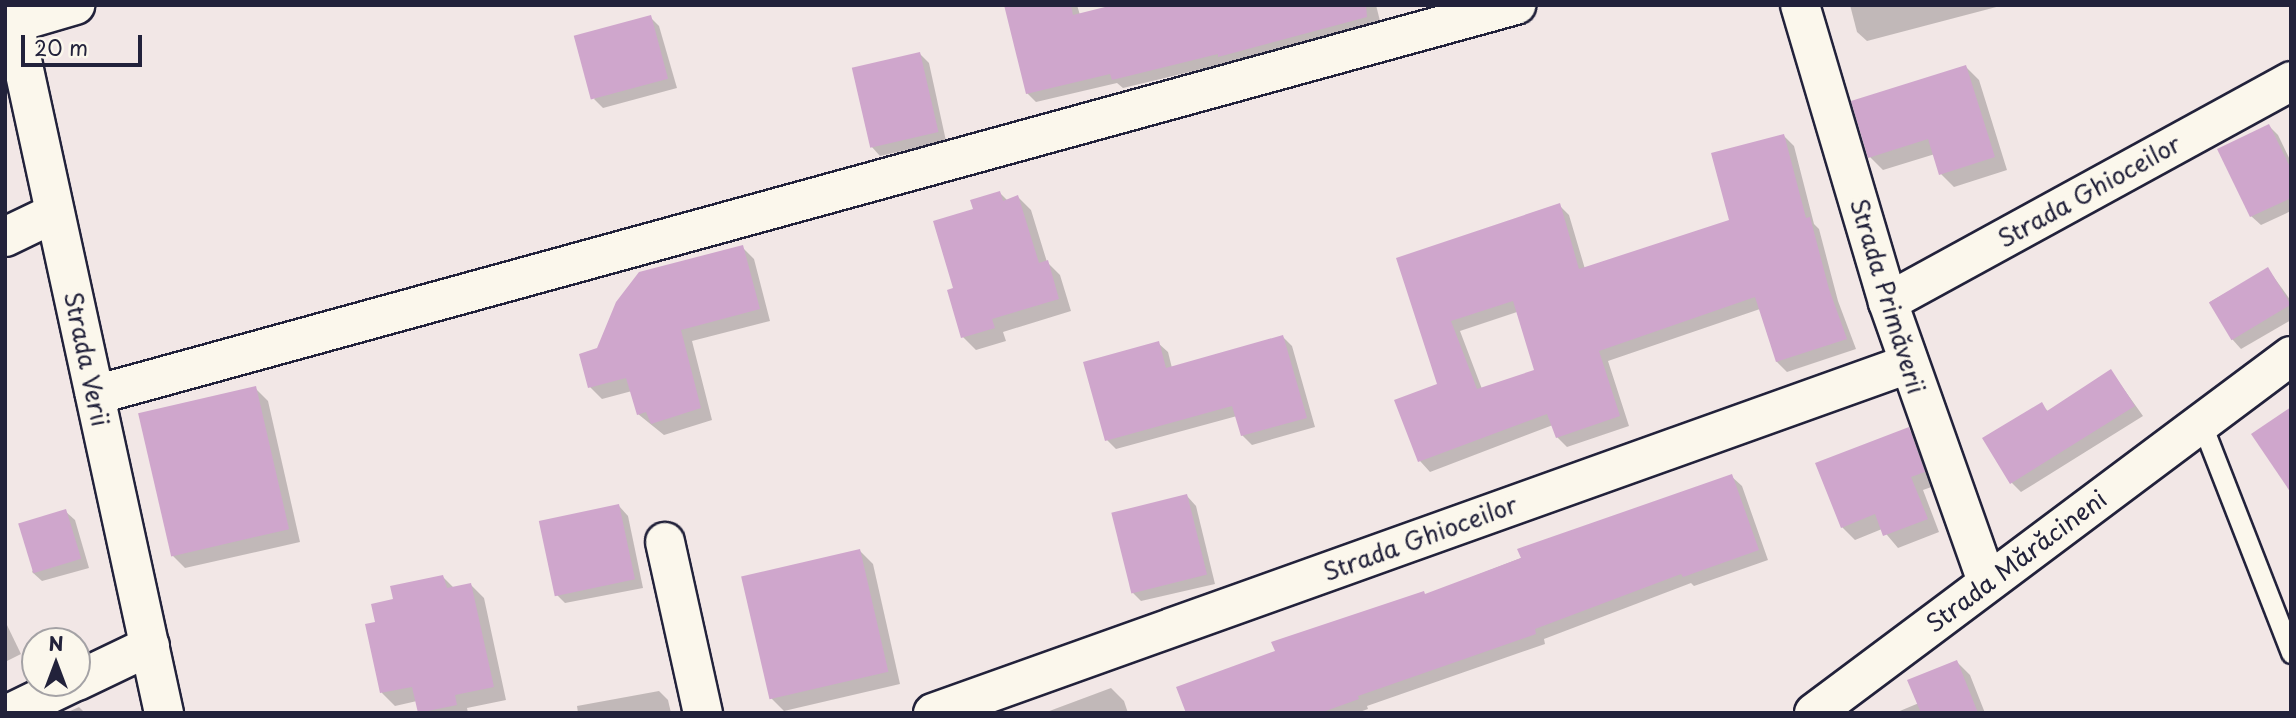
<!DOCTYPE html>
<html>
<head>
<meta charset="utf-8">
<style>
  body { margin:0 }
  #map { position:relative; width:2296px; height:718px; overflow:hidden; background:#f2e7e6; font-family:"Playpen Sans",sans-serif }
  div>[style] { position:absolute }
  [style*='--x'] { left:calc(var(--x)*1px); top:calc(var(--y)*1px); width:calc(var(--w)*1px); rotate:calc(var(--a)*1deg) }
  .shadow>* { inset:0; background:#0003 }
  .building>* { inset:0; background:#cfa6cc; transform-origin:0 0 }
  .roads { filter:drop-shadow(2px 0 #22223b) drop-shadow(-2px 0 #22223b) drop-shadow(0 2px #22223b) drop-shadow(0 -2px #22223b) }
  .service>* { height:19px; margin:-9.5px; padding:0 9.5px; transform-origin:9.5px; border-radius:9.5px; background:#fbf7ec }
  .minor>* { height:38px; margin:-19px; padding:0 19px; transform-origin:19px; border-radius:19px; background:#fbf7ec }
  span { translate:-50% -50%; white-space:nowrap; text-align:center; line-height:1.15; -webkit-text-stroke:7px #fbf7ec; paint-order:stroke }
  .street-label { font-size:24px; color:#22223b }
  .frame { position:absolute; inset:0; border:7px solid #22223b; pointer-events:none }
  .north { position:absolute; left:21px; top:627px; width:70px; height:70px; box-sizing:border-box; background:#fbf7ec; border:2px solid #a4a2a5; border-radius:50%; rotate:0deg; font-size:19px; font-weight:700; line-height:28px; text-align:center; color:#22223b }
  .north::after { content:''; display:block; margin:auto; width:24px; height:32px; background:#22223b; clip-path:polygon(50% 0,100% 100%,50% 72%,0 100%) }
  .scale { position:absolute; left:21px; top:35px; width:121px; height:32px; box-sizing:border-box; border:4px solid #22223b; border-top:0; padding-left:9px; font-size:21px; line-height:24px; white-space:nowrap; color:#22223b; -webkit-text-stroke:5px #fbf7ec; paint-order:stroke }
</style>
</head>
<body>
<div id="map">
  <div class="shadow">
    <div style="clip-path:polygon(1006px 5px,1077px 5px,1080px 15px,1120px 5px,1376px 5px,1381px 25px,1229px 65px,1227px 63px,1123px 88px,1117px 83px,1036px 102px,1027px 93px)"></div>
    <div style="clip-path:polygon(1850px 5px,2004px 5px,1867px 41px,1857px 32px)"></div>
    <div style="clip-path:polygon(650px 17px,659px 26px,677px 88px,603px 108px,594px 99px)"></div>
    <div style="clip-path:polygon(920px 54px,929px 63px,946px 141px,880px 156px,871px 146px)"></div>
    <div style="clip-path:polygon(1966px 67px,1979px 80px,2007px 170px,1954px 187px,1941px 174px,1935px 154px,1883px 170px,1870px 157px)"></div>
    <div style="clip-path:polygon(2269px 126px,2278px 135px,2291px 162px,2291px 211px,2261px 225px,2251px 216px)"></div>
    <div style="clip-path:polygon(evenodd,1784px 136px,1794px 146px,1814px 224px,1819px 229px,1838px 301px,1856px 349px,1787px 372px,1777px 362px,1760px 309px,1608px 361px,1629px 426px,1567px 447px,1557px 437px,1553px 425px,1430px 472px,1420px 461px,1439px 385px,1398px 259px,1559px 205px,1569px 215px,1585px 269px,1731px 221px,1784px 136px,1517px 312px,1536px 371px,1482px 389px,1460px 331px,1517px 312px)"></div>
    <div style="clip-path:polygon(1000px 193px,1008px 201px,1018px 197px,1031px 210px,1047px 262px,1060px 275px,1071px 311px,1003px 332px,1006px 341px,976px 350px,963px 337px,955px 290px,975px 210px)"></div>
    <div style="clip-path:polygon(742px 247px,754px 259px,770px 321px,692px 341px,712px 420px,664px 435px,638px 414px,632px 391px,602px 399px,590px 387px,599px 349px)"></div>
    <div style="clip-path:polygon(2268px 269px,2291px 301px,2291px 320px,2241px 349px,2232px 339px,2210px 302px)"></div>
    <div style="clip-path:polygon(1283px 337px,1292px 346px,1315px 427px,1252px 445px,1242px 435px,1237px 416px,1116px 449px,1107px 440px,1158px 343px,1168px 352px,1172px 368px)"></div>
    <div style="clip-path:polygon(2111px 371px,2143px 416px,2021px 492px,2012px 483px,1985px 438px,2041px 405px,2049px 412px)"></div>
    <div style="clip-path:polygon(255px 388px,268px 401px,300px 542px,185px 568px,172px 555px)"></div>
    <div style="clip-path:polygon(1908px 429px,1921px 442px,1937px 485px,1923px 490px,1939px 532px,1898px 548px,1882px 529px,1855px 540px,1842px 527px)"></div>
    <div style="clip-path:polygon(1731px 476px,1742px 486px,1768px 560px,1694px 586px,1691px 583px,1544px 639px,1545px 644px,1367px 706px,1368px 709px,1357px 713px,1188px 713px,1426px 595px)"></div>
    <div style="clip-path:polygon(1187px 496px,1196px 506px,1215px 584px,1141px 601px,1132px 592px)"></div>
    <div style="clip-path:polygon(619px 506px,628px 516px,643px 588px,565px 603px,556px 594px)"></div>
    <div style="clip-path:polygon(65px 511px,75px 520px,89px 568px,42px 581px,32px 572px)"></div>
    <div style="clip-path:polygon(860px 551px,873px 564px,900px 684px,784px 711px,771px 698px)"></div>
    <div style="clip-path:polygon(443px 577px,454px 588px,471px 585px,484px 598px,506px 700px,467px 708px,468px 713px,420px 713px,417px 701px,395px 706px,382px 693px,377px 623px,395px 600px)"></div>
    <div style="clip-path:polygon(5px 621px,21px 654px,5px 662px)"></div>
    <div style="clip-path:polygon(1957px 662px,1970px 675px,1985px 713px,1895px 713px,1919px 703px)"></div>
    <div style="clip-path:polygon(1111px 688px,1124px 701px,1128px 713px,1044px 713px)"></div>
    <div style="clip-path:polygon(659px 691px,668px 700px,671px 713px,578px 713px,577px 706px)"></div>
    <div style="clip-path:polygon(79px 707px,85px 713px,66px 713px)"></div>
  </div>
  <div class="building">
    <div style="clip-path:polygon(1004px 5px,1071px 5px,1073px 15px,1113px 5px,1366px 5px,1367px 17px,1218px 57px,1218px 54px,1112px 80px,1110px 74px,1026px 94px)"></div>
    <div style="left:651px;top:15px;width:66px;height:80px;rotate:75deg"></div>
    <div style="left:920px;top:52px;width:82px;height:70px;rotate:77deg"></div>
    <div style="clip-path:polygon(1966px 65px,1995px 157px,1939px 175px,1928px 139px,1868px 158px,1851px 101px)"></div>
    <div style="clip-path:polygon(2269px 124px,2291px 169px,2291px 198px,2250px 217px,2217px 149px)"></div>
    <div style="clip-path:polygon(evenodd,1784px 134px,1806px 218px,1810px 217px,1829px 289px,1847px 339px,1776px 362px,1755px 297px,1599px 351px,1620px 416px,1556px 438px,1547px 414px,1418px 462px,1394px 400px,1437px 384px,1396px 258px,1560px 203px,1579px 269px,1729px 220px,1711px 153px,1784px 134px,1513px 301px,1534px 370px,1477px 389px,1451px 321px,1513px 301px)"></div>
    <div style="clip-path:polygon(1000px 191px,1003px 201px,1018px 195px,1039px 263px,1048px 260px,1059px 299px,992px 319px,995px 328px,961px 338px,947px 290px,953px 288px,933px 221px,973px 209px,970px 200px)"></div>
    <div style="clip-path:polygon(743px 245px,760px 309px,681px 330px,701px 408px,651px 424px,646px 412px,637px 415px,626px 378px,588px 388px,579px 354px,597px 348px,616px 302px,639px 272px)"></div>
    <div style="left:2268px;top:267px;width:44px;height:69px;rotate:59deg"></div>
    <div style="clip-path:polygon(1283px 335px,1307px 418px,1241px 436px,1232px 406px,1105px 441px,1083px 362px,1159px 341px,1166px 368px)"></div>
    <div style="clip-path:polygon(2111px 369px,2135px 406px,2010px 484px,1982px 438px,2042px 402px,2047px 411px)"></div>
    <div style="left:256px;top:386px;width:147px;height:121px;rotate:77deg"></div>
    <div style="clip-path:polygon(2291px 407px,2291px 493px,2251px 434px)"></div>
    <div style="clip-path:polygon(1909px 427px,1925px 472px,1911px 477px,1928px 519px,1883px 536px,1875px 514px,1841px 528px,1815px 463px)"></div>
    <div style="clip-path:polygon(1732px 474px,1759px 550px,1683px 577px,1681px 574px,1535px 629px,1536px 634px,1358px 696px,1359px 699px,1320px 713px,1186px 713px,1176px 687px,1275px 651px,1271px 642px,1424px 591px,1425px 594px,1521px 558px,1517px 549px)"></div>
    <div style="left:1187px;top:494px;width:83px;height:78px;rotate:76deg"></div>
    <div style="left:619px;top:504px;width:77px;height:82px;rotate:78deg"></div>
    <div style="left:66px;top:509px;width:52px;height:50px;rotate:73deg"></div>
    <div style="left:860px;top:549px;width:126px;height:122px;rotate:77deg"></div>
    <div style="clip-path:polygon(443px 575px,447px 588px,471px 583px,494px 687px,455px 695px,457px 705px,418px 713px,412px 687px,380px 693px,365px 624px,375px 622px,371px 604px,393px 599px,390px 586px)"></div>
    <div style="clip-path:polygon(1957px 660px,1978px 713px,1921px 713px,1907px 680px)"></div>
  </div>
  <div class="roads">
    <div class="service">
      <div style="--x:2201;--y:422;--w:248;--a:68.7"></div>
    </div>
    <div class="minor">
      <div style="--x:10;--y:5;--w:725;--a:77.73"></div>
      <div style="--x:1800;--y:5;--w:310;--a:73.5"></div>
      <div style="--x:1888;--y:302;--w:297;--a:70.5"></div>
      <div style="--x:14;--y:23;--w:64;--a:-16.4"></div>
      <div style="--x:5;--y:237;--w:55;--a:-25.6"></div>
      <div style="--x:1888;--y:302;--w:460;--a:-28.7"></div>
      <div style="--x:95;--y:395;--w:1474;--a:-15.35"></div>
      <div style="--x:665;--y:542;--w:175;--a:77.5"></div>
      <div style="--x:77;--y:681;--w:81;--a:-25.6"></div>
      <div style="--x:10;--y:713;--w:69;--a:-25.8"></div>
      <div style="--x:933;--y:713;--w:1036;--a:-19.69"></div>
      <div style="--x:1814;--y:713;--w:596;--a:-36.81"></div>
    </div>
  </div>
  <div class="street-label">
    <span style="left:2089px;top:191px;rotate:-29deg">Strada Ghioceilor</span>
    <span style="left:1888px;top:296px;rotate:73deg">Strada Primăverii</span>
    <span style="left:87px;top:359px;rotate:78deg">Strada Verii</span>
    <span style="left:1420px;top:538px;rotate:-20deg">Strada Ghioceilor</span>
    <span style="left:2016px;top:561px;rotate:-37deg">Strada Mărăcineni</span>
  </div>
  <div class="frame"></div>
  <div class="north">N</div>
  <div class="scale">20 m</div>
</div>
</body>
</html>
